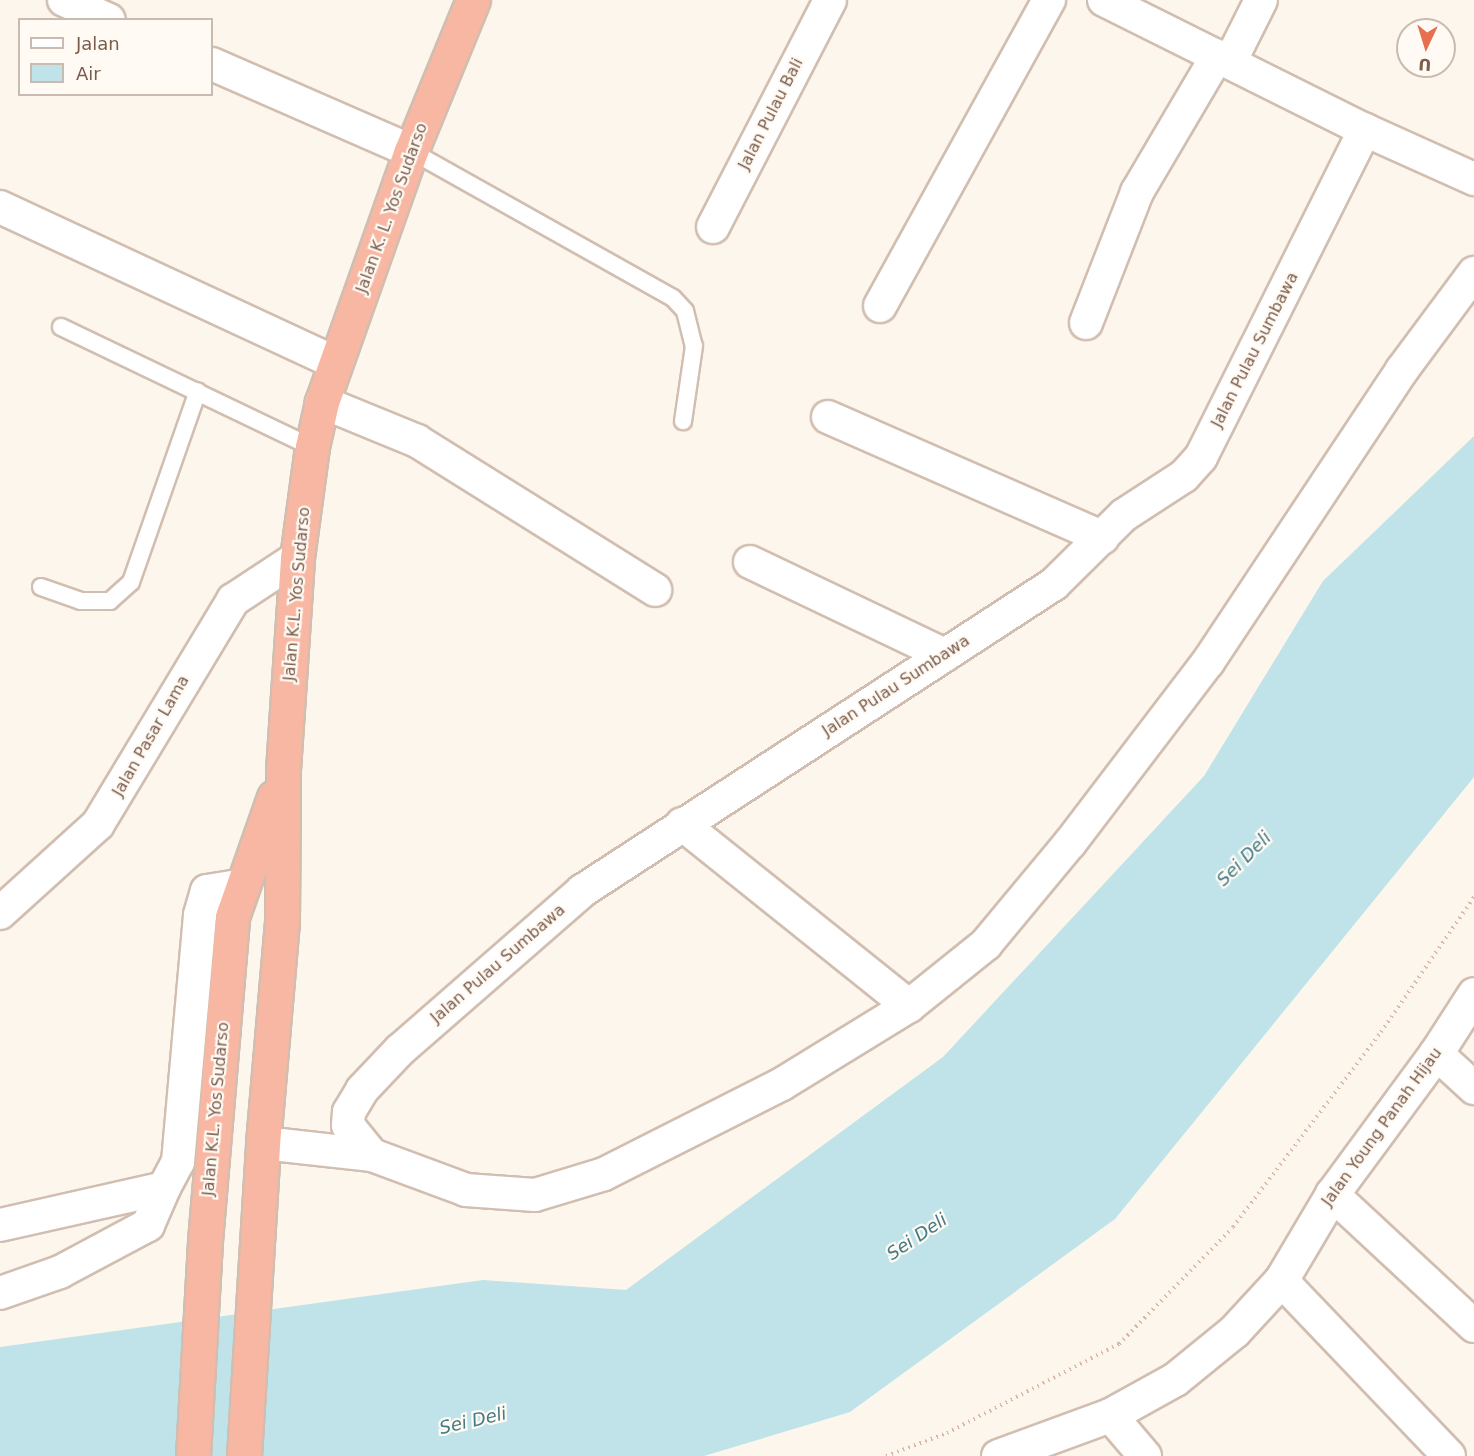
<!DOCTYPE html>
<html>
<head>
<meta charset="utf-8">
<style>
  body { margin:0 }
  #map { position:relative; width:1474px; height:1456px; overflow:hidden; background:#fdf6ec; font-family:"DejaVu Sans",sans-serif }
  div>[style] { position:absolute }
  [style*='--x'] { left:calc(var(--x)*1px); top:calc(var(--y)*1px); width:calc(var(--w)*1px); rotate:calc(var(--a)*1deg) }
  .water>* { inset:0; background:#bfe3e8 }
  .path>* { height:4px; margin-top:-2px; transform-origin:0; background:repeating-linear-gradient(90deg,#d9b8a5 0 1.5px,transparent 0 6px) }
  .roads { filter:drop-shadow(2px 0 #d1beb0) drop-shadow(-2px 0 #d1beb0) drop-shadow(0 2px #d1beb0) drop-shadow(0 -2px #d1beb0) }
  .lane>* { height:16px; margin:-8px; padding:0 8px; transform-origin:8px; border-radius:8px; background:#fff }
  .street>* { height:32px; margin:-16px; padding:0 16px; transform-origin:16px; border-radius:16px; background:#fff }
  .secondary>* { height:33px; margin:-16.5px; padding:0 16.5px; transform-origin:16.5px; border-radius:16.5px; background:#fff }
  .highway>* { height:33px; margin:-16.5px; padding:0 16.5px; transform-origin:16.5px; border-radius:16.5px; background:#f7b7a3 }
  span { translate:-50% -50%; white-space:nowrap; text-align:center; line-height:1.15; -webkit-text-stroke:4.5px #fffaf3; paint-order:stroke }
  .street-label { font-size:16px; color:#7a5c4d }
  .water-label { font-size:18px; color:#437c86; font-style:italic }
  .legend { position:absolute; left:18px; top:18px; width:195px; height:78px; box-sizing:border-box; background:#fffaf3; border:2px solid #cabbb1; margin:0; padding:8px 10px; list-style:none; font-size:18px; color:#7a5c4d }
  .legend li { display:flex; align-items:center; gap:12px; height:30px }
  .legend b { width:30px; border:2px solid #cabbb1 }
  .north { position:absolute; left:1396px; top:18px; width:60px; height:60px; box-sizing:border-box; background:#fffaf3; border:2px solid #cabbb1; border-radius:50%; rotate:184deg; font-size:16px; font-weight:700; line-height:24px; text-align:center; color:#7a5c4d }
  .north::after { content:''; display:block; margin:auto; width:21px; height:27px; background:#e76f51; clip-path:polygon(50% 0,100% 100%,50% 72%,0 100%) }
</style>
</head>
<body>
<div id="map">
  <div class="water">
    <div style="clip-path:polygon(1474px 436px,1474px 777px,1115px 1219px,850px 1412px,704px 1456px,0 1456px,0 1347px,483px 1280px,626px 1290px,943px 1057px,1204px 776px,1323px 581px)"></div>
  </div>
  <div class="path">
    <div style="--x:886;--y:1456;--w:65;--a:-20.7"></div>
    <div style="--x:947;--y:1433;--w:194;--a:-27.4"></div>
    <div style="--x:1119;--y:1344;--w:163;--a:-45.7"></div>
    <div style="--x:1233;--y:1227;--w:245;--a:-52.8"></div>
    <div style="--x:1381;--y:1032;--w:164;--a:-55.4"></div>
  </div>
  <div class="roads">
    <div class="lane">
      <div style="--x:411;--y:151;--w:300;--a:29.3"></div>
      <div style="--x:673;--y:298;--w:18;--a:47"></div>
      <div style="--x:685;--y:311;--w:36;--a:76"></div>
      <div style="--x:694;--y:346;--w:76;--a:98.3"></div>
      <div style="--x:61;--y:327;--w:278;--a:25.6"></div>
      <div style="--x:41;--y:587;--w:42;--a:19.3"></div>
      <div style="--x:81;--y:601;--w:29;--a:0"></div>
      <div style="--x:110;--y:601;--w:28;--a:-42"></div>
      <div style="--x:131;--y:582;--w:202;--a:-70.7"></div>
    </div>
    <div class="street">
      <div style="--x:64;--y:0;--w:49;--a:24"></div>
      <div style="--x:1104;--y:0;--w:292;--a:26.5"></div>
      <div style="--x:1365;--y:130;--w:120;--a:24.2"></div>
      <div style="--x:1230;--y:62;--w:69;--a:-63.4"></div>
      <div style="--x:212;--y:64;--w:217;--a:23.6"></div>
      <div style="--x:0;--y:207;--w:370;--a:24.9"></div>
      <div style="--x:713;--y:227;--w:255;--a:-62.7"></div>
      <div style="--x:880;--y:306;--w:350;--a:-61.1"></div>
      <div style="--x:1086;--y:323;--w:141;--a:-68.7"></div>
      <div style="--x:1137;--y:192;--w:158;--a:-59.5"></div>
      <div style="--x:322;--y:402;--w:103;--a:22.3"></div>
      <div style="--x:417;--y:441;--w:281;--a:32"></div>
      <div style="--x:828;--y:417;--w:300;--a:23.7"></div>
      <div style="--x:750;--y:562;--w:216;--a:25.5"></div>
      <div style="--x:682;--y:824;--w:291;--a:38.7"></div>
      <div style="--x:0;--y:913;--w:132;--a:-42.2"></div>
      <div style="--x:98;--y:824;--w:262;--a:-58.9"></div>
      <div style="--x:233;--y:600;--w:77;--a:-33.3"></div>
      <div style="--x:1436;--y:1053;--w:52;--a:42.6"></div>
      <div style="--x:263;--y:1143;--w:110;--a:6.3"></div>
      <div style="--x:372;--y:1155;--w:100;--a:20.4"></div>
      <div style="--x:466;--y:1190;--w:69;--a:4.1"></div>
      <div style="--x:535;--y:1195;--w:72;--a:-16.9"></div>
      <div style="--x:604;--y:1174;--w:199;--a:-26.8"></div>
      <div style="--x:782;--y:1084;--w:149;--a:-31.6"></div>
      <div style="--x:909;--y:1006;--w:99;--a:-38.8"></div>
      <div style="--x:986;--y:944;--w:131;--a:-50.3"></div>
      <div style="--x:1070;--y:843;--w:228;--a:-52.7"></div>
      <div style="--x:1208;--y:662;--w:351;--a:-56.4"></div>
      <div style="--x:1402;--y:370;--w:121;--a:-53.4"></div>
      <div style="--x:372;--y:1155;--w:38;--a:-129"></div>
      <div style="--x:348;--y:1125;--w:13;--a:-86"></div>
      <div style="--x:349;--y:1112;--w:26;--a:-59"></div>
      <div style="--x:362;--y:1090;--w:55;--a:-46.5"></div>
      <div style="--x:400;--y:1050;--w:242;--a:-41.1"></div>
      <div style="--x:582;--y:891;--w:563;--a:-33.04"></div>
      <div style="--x:1054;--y:584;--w:98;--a:-44.6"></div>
      <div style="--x:1124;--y:515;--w:72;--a:-33"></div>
      <div style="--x:1184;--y:476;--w:25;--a:-48"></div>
      <div style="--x:1201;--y:457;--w:366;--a:-63.4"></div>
      <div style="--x:1332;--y:1194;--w:194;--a:42.9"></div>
      <div style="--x:0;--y:1225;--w:168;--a:-12.7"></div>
      <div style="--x:164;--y:1188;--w:30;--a:-62"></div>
      <div style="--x:178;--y:1162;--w:248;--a:-84.9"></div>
      <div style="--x:200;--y:915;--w:25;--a:-74"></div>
      <div style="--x:207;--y:891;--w:36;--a:-9"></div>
      <div style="--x:1281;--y:1280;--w:243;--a:46.3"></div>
      <div style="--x:0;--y:1293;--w:64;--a:-19.3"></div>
      <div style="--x:60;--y:1272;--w:100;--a:-28.1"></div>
      <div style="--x:148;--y:1225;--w:40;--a:-66.6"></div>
      <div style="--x:1110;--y:1415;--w:54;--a:49.5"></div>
    </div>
    <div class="secondary">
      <div style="--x:998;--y:1456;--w:119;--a:-20.1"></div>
      <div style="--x:1110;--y:1415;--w:74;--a:-29"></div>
      <div style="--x:1175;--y:1379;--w:76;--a:-39.1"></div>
      <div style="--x:1234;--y:1331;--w:69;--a:-47.3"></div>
      <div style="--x:1281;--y:1280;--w:100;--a:-59.3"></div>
      <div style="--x:1332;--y:1194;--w:175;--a:-53.6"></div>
      <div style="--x:1436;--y:1053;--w:70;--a:-57.2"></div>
    </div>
    <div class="highway">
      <div style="--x:193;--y:1456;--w:215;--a:-86.8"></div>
      <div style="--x:205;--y:1241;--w:325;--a:-85.2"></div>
      <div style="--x:232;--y:917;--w:127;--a:-70.7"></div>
      <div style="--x:244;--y:1456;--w:314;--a:-86.5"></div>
      <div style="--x:263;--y:1143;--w:224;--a:-85.1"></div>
      <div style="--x:282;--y:920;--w:150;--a:-89.6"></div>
      <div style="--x:283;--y:770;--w:212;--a:-86.2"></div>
      <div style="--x:297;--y:558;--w:112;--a:-82.3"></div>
      <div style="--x:312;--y:447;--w:46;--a:-77.5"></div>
      <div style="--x:322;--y:402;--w:266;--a:-70.5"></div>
      <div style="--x:411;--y:151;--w:163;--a:-67.7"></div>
    </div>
  </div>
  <div class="street-label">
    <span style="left:771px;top:114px;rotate:-63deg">Jalan Pulau Bali</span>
    <span style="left:392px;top:208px;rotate:-70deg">Jalan K. L. Yos Sudarso</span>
    <span style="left:1255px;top:350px;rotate:-63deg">Jalan Pulau Sumbawa</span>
    <span style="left:297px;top:594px;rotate:-85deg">Jalan K.L. Yos Sudarso</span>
    <span style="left:896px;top:686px;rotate:-33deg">Jalan Pulau Sumbawa</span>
    <span style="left:151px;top:736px;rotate:-60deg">Jalan Pasar Lama</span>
    <span style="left:498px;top:964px;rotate:-41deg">Jalan Pulau Sumbawa</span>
    <span style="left:216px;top:1109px;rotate:-85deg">Jalan K.L. Yos Sudarso</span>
    <span style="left:1382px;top:1127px;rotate:-54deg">Jalan Young Panah Hijau</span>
  </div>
  <div class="water-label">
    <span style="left:1244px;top:859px;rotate:-45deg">Sei Deli</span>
    <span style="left:917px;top:1237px;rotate:-34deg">Sei Deli</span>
    <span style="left:473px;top:1421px;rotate:-13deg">Sei Deli</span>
  </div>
  <ul class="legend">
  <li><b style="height:8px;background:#fff"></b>Jalan</li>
  <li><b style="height:16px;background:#bfe3e8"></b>Air</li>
  </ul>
  <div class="north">U</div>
</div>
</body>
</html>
